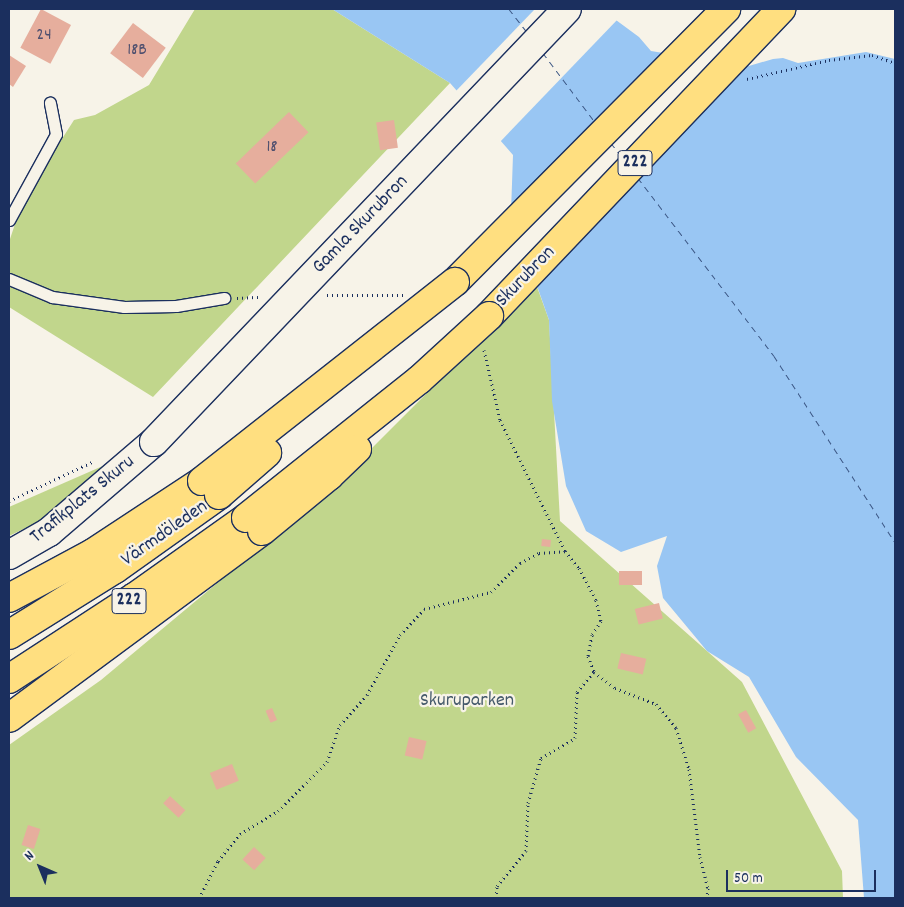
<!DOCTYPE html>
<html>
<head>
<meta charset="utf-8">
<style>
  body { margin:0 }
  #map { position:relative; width:904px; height:907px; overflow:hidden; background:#f7f3e8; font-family:Dekko,sans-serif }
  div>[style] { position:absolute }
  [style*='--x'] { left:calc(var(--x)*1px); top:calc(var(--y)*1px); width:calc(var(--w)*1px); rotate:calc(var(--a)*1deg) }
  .green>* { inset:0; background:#c1d68c }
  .water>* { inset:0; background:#99c6f3 }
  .pier>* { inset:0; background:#f7f3e8 }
  .ferry>* { height:1px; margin-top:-0.5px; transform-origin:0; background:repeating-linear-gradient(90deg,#3a5583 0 6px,transparent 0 11px) }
  .building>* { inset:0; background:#e6ae9d; transform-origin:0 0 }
  .path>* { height:3px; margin-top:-1.5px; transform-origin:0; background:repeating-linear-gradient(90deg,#1b2f5e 0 1px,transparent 0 5px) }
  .roads { filter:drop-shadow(1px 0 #1b2f5e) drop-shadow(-1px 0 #1b2f5e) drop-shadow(0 1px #1b2f5e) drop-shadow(0 -1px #1b2f5e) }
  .service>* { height:11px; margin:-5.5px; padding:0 5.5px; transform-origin:5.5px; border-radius:5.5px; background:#f7f3e8 }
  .secondary>* { height:28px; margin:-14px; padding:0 14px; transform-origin:14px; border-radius:14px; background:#f7f3e8 }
  .motorway>* { height:28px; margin:-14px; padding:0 14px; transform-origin:14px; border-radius:14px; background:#ffdf80 }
  .bridges { filter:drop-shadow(1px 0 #1b2f5e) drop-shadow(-1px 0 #1b2f5e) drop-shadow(0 1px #1b2f5e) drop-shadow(0 -1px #1b2f5e) }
  .secondary-bridge>* { height:28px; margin:-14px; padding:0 14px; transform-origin:14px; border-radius:14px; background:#f7f3e8 }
  .motorway-bridge>* { height:28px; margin:-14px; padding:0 14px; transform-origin:14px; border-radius:14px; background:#ffdf80 }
  span { translate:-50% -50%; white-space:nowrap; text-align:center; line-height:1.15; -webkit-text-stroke:4.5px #f7f3e8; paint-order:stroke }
  .number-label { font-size:18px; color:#4e4f6e }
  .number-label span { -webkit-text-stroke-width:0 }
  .shield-label span { padding:1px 4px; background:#f7f3e8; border:1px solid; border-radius:4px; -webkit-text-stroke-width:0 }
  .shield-label { font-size:19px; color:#1b2f5e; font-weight:700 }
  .street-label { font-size:20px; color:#1b2f5e }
  .park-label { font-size:20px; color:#44596a }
  .frame { position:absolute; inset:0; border:10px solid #1b2f5e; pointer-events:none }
  .north { position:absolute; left:15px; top:842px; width:50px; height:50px; -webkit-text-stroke:4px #f7f3e8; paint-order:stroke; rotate:316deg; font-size:14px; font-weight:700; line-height:20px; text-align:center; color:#1b2f5e }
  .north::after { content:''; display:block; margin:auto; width:18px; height:22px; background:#1b2f5e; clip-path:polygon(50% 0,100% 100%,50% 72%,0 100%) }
  .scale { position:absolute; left:726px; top:870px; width:150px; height:22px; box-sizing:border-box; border:2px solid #1b2f5e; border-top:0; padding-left:6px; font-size:15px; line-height:18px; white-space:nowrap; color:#1b2f5e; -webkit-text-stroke:4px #f7f3e8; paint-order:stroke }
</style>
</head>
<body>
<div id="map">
  <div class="green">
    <div style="clip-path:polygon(195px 9px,332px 9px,450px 83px,153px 397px,9px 307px,9px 242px,23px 200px,74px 120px,95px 115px,149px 85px)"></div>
    <div style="clip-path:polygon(536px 284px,549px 320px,560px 521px,742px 682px,842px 871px,843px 898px,9px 898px,9px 745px,101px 680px,336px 484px)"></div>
    <div style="clip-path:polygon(105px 465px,87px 491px,46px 518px,9px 536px,9px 507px)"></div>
  </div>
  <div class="water">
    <div style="clip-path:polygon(332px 9px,601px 9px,639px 37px,651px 51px,700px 59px,710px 65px,742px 68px,773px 59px,783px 58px,798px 63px,866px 52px,895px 59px,895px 898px,864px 898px,858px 820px,796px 757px,749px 677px,707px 651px,663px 598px,657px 566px,667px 536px,621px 552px,586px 531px,566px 486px,552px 401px,549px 320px,511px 212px,513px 155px,450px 83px)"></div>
  </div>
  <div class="pier">
    <div style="clip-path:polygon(535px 9px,605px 9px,618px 19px,499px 143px,455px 92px)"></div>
    <div style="clip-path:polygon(668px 52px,701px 57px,712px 63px,741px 66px,749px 63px,534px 285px,509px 214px)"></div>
  </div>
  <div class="ferry">
    <div style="--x:509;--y:9;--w:29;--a:52"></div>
    <div style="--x:543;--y:53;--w:86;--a:53"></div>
    <div style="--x:611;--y:143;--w:18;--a:52"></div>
    <div style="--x:638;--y:178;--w:224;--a:52.6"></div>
    <div style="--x:774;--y:356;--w:222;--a:57"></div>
  </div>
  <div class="building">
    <div style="left:41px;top:9px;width:34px;height:44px;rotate:28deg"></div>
    <div style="left:133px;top:23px;width:41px;height:38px;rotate:37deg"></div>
    <div style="clip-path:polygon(9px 55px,26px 66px,13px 87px,9px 84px)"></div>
    <div style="left:289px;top:112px;width:28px;height:74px;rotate:46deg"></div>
    <div style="left:394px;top:120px;width:28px;height:18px;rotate:82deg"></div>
    <div style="left:542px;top:539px;width:9px;height:7px;rotate:6deg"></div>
    <div style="left:619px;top:571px;width:23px;height:14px"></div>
    <div style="left:659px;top:603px;width:16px;height:25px;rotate:76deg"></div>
    <div style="left:621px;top:653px;width:26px;height:16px;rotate:13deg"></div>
    <div style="left:272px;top:708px;width:13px;height:7px;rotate:67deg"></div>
    <div style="left:746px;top:710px;width:21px;height:9px;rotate:61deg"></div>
    <div style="left:409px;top:737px;width:18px;height:19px;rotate:13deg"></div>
    <div style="left:232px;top:764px;width:18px;height:24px;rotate:68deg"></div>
    <div style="left:170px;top:796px;width:21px;height:10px;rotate:43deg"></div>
    <div style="left:28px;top:825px;width:13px;height:21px;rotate:18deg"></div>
    <div style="left:254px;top:847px;width:16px;height:17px;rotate:43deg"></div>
  </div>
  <div class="path">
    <div style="--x:747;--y:79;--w:84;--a:-13"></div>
    <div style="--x:829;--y:60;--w:43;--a:-6.6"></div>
    <div style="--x:872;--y:55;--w:24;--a:19"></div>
    <div style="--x:327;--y:295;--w:76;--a:0"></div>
    <div style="--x:237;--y:298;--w:21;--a:-3"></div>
    <div style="--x:484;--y:350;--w:72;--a:77.1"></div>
    <div style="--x:500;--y:420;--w:146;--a:63.6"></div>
    <div style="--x:565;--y:551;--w:22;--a:51"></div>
    <div style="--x:579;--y:568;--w:36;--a:62"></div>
    <div style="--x:596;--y:600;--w:22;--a:77"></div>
    <div style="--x:601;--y:621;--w:17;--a:123"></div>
    <div style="--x:592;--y:635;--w:21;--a:101"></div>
    <div style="--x:588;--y:656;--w:17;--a:69"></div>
    <div style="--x:594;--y:672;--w:26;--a:37"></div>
    <div style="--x:615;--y:688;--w:44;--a:21.3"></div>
    <div style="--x:656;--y:704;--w:31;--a:50"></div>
    <div style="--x:676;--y:728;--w:43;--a:72.4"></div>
    <div style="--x:689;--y:769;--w:89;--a:82.9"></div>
    <div style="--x:700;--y:857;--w:32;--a:76"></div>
    <div style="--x:708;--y:888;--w:10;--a:96"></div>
    <div style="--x:9;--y:501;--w:92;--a:-25.2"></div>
    <div style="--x:199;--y:898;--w:42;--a:-62.8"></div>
    <div style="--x:218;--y:861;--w:35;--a:-51"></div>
    <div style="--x:240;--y:834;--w:44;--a:-31.2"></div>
    <div style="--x:278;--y:811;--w:69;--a:-45"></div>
    <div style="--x:327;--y:762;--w:39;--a:-71"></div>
    <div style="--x:340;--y:725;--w:40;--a:-48"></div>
    <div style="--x:367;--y:695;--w:68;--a:-61.2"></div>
    <div style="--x:400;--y:635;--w:35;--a:-47"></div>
    <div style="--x:424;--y:609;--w:69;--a:-14.2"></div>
    <div style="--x:491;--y:592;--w:41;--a:-45"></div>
    <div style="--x:520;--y:563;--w:21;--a:-28"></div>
    <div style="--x:539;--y:553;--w:26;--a:-4"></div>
    <div style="--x:496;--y:898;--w:12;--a:-85"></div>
    <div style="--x:497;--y:886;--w:45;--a:-50.4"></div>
    <div style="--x:526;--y:851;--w:48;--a:-87.6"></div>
    <div style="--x:528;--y:803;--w:47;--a:-73.9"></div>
    <div style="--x:541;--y:758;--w:39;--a:-30"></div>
    <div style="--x:575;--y:738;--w:46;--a:-87.5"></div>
    <div style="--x:577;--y:692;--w:26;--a:-50"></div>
  </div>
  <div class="roads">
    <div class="service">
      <div style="--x:9;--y:220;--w:98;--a:-61.3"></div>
      <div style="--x:56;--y:134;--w:32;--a:-101"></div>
      <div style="--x:9;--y:279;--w:47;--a:22.7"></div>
      <div style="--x:52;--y:297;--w:73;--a:7.9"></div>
      <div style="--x:124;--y:307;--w:52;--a:-1.1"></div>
      <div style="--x:176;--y:306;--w:49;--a:-9.5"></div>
    </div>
    <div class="secondary">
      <div style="--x:9;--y:555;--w:46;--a:-29.9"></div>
      <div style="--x:49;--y:532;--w:138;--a:-40.6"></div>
    </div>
    <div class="motorway">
      <div style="--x:455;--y:282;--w:385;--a:-45.2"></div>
      <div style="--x:489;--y:316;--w:424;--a:-46.4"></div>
      <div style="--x:9;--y:598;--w:95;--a:-28.2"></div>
      <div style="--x:93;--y:553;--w:131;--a:-33.4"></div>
      <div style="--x:9;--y:635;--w:125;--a:-31.9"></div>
      <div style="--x:115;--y:569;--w:128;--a:-35.4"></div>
      <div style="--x:9;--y:679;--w:150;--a:-33.1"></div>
      <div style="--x:135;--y:597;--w:136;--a:-35.4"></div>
      <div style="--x:9;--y:718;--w:315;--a:-36.5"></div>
    </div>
  </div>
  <div class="bridges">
    <div class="secondary-bridge">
      <div style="--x:154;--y:442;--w:598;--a:-46.35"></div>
    </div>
    <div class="motorway-bridge">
      <div style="--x:202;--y:481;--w:322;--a:-38.2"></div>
      <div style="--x:219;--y:495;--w:64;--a:-41.2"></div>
      <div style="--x:246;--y:518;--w:221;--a:-38.6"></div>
      <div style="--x:419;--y:380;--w:95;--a:-42.4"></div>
      <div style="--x:262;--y:531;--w:87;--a:-39.4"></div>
      <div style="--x:329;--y:476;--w:39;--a:-44"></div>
    </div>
  </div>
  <div class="number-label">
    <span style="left:44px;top:36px">24</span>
    <span style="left:137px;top:51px">18B</span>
    <span style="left:272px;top:148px">18</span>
  </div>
  <div class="shield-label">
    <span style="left:635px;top:163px">222</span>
    <span style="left:129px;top:601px">222</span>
  </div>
  <div class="street-label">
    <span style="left:361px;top:225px;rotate:-46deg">Gamla Skurubron</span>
    <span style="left:526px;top:277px;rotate:-46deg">Skurubron</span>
    <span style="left:83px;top:500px;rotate:-39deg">Trafikplats Skuru</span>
    <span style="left:165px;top:534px;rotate:-35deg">Värmdöleden</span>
  </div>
  <div class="park-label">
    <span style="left:467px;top:701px">Skuruparken</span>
  </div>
  <div class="frame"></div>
  <div class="north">N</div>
  <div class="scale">50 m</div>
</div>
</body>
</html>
